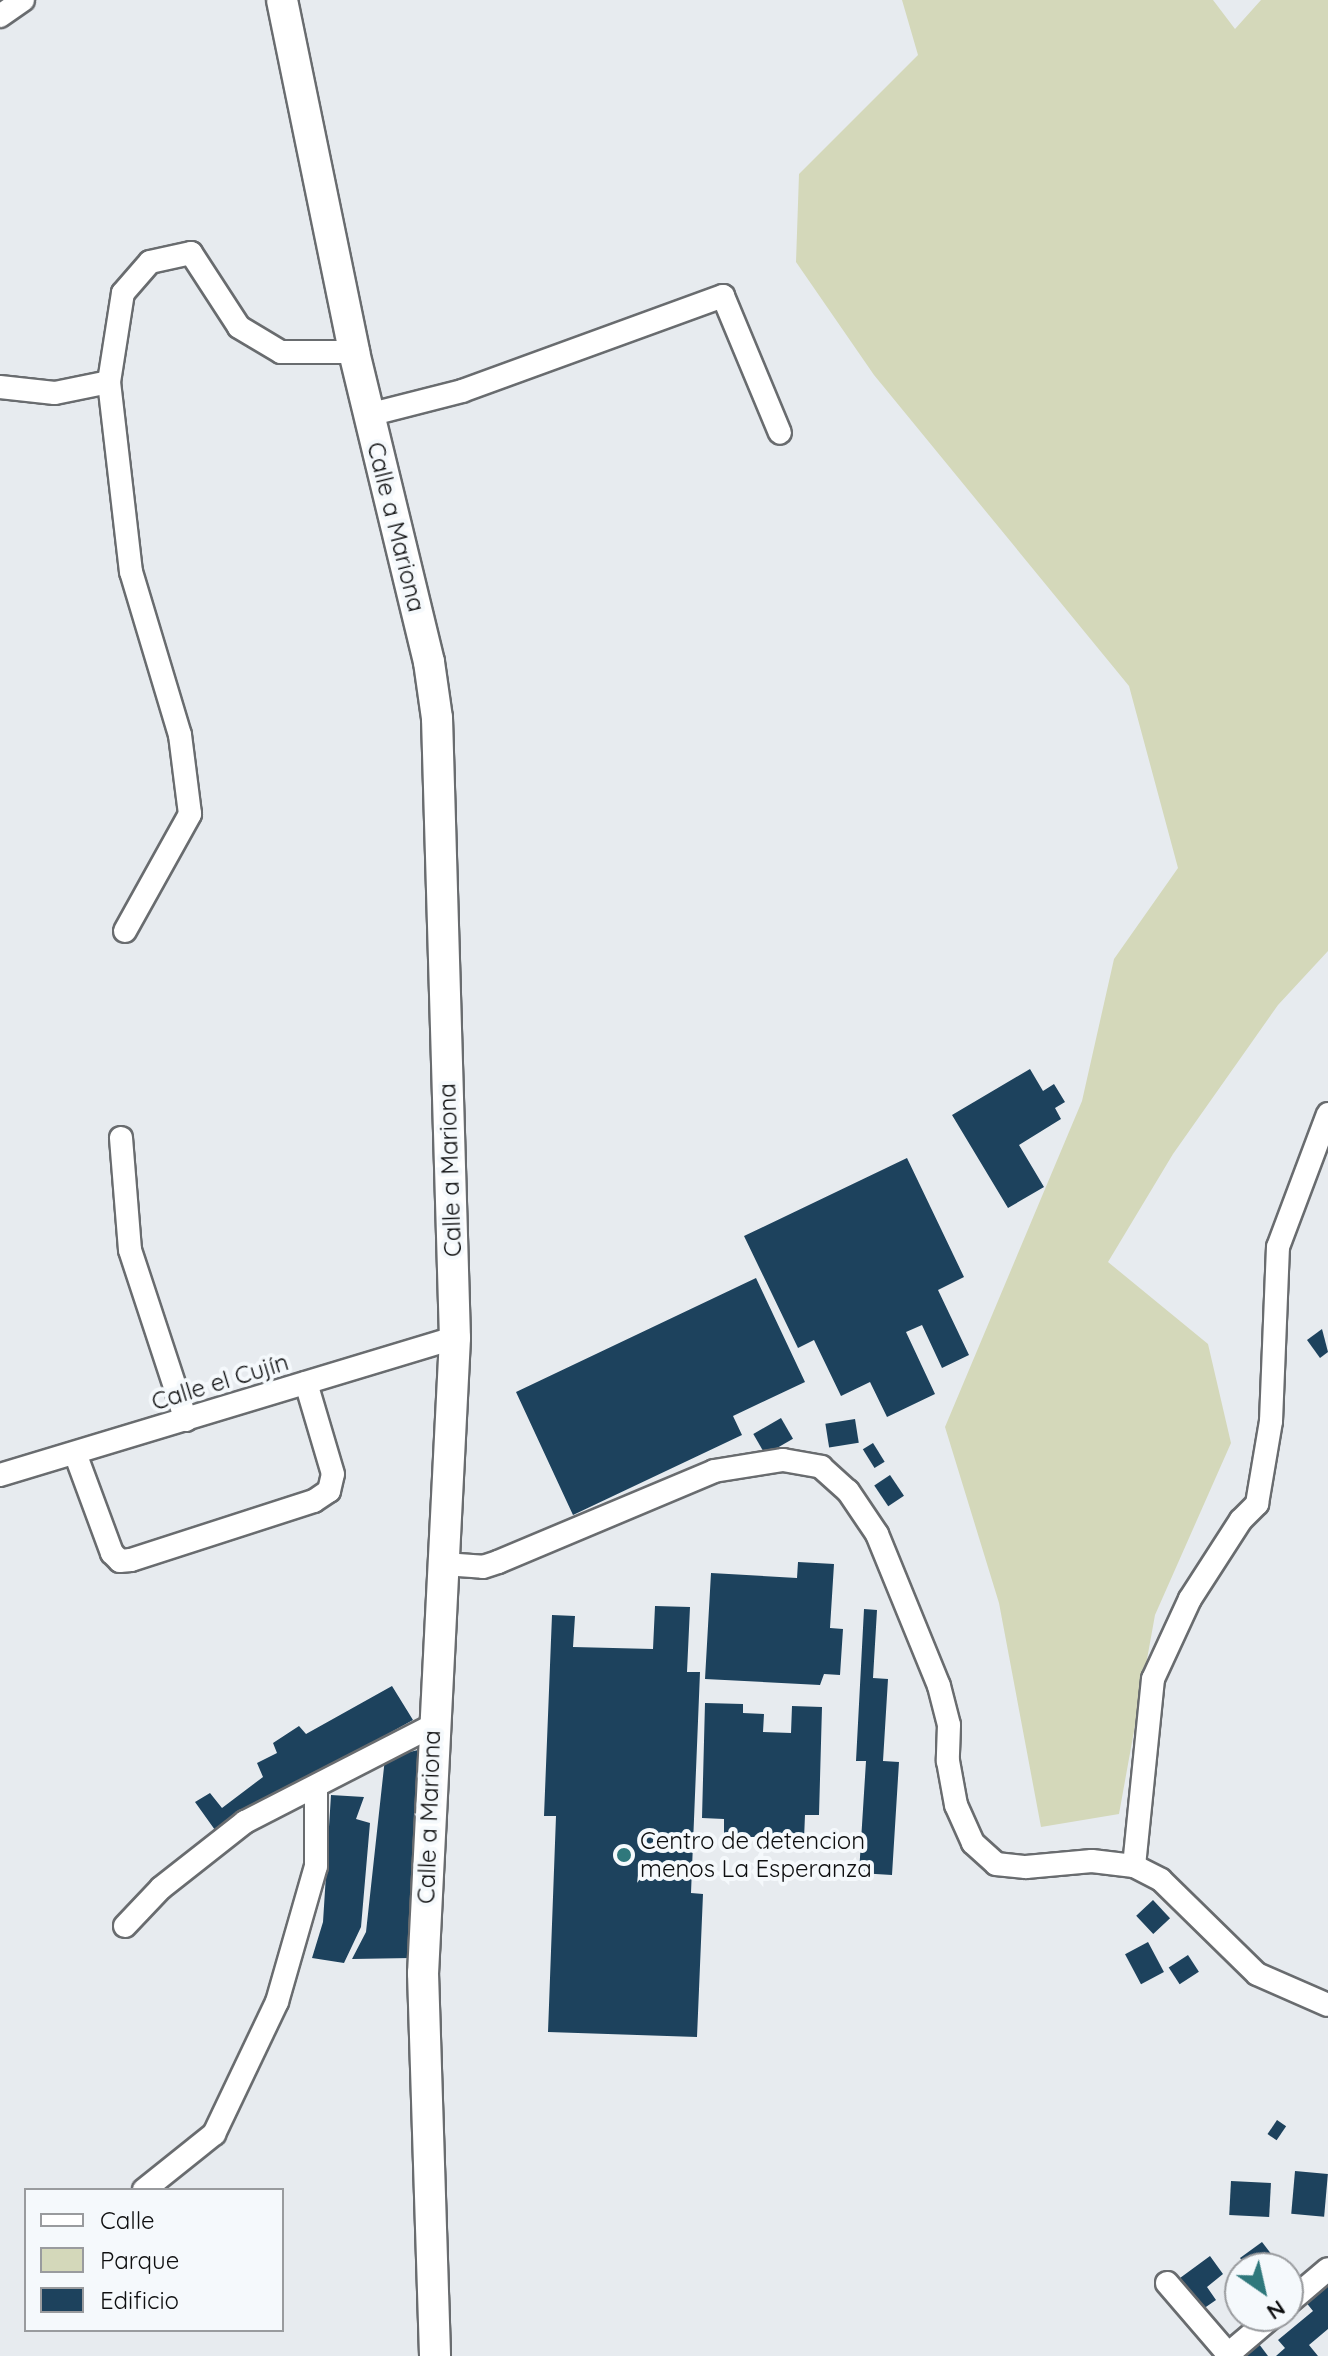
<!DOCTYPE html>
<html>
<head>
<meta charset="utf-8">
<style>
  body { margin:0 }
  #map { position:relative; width:1328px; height:2356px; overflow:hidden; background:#e7ebef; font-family:Quicksand,sans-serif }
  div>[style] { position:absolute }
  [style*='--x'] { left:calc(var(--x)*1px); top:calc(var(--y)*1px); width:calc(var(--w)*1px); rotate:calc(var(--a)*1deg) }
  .green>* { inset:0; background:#d4d8ba }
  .building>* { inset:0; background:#1d425d; transform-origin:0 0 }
  .roads { filter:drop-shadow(2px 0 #696c6f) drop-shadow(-2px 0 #696c6f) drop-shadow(0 2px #696c6f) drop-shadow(0 -2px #696c6f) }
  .street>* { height:22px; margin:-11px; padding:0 11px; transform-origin:11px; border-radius:11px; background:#fff }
  .secondary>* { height:30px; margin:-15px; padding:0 15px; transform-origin:15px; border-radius:15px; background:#fff }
  .dots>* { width:22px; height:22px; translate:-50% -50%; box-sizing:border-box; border:4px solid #f5f9fc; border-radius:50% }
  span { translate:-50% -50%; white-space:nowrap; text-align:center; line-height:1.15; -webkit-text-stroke:8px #f5f9fc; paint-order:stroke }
  .street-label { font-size:24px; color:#0e0f10 }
  .poi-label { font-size:24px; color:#0e0f10 }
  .left { translate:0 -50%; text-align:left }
  .legend { position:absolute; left:24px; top:2188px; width:260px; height:144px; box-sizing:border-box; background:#f5f9fc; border:2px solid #999b9e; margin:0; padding:10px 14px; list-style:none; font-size:24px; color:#0e0f10 }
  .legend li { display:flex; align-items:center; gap:16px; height:40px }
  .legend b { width:40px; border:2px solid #999b9e }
  .north { position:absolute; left:1224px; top:2252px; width:80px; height:80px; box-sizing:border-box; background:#f5f9fc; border:2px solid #999b9e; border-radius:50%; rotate:146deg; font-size:22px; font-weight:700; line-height:32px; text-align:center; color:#0e0f10 }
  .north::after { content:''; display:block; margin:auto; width:28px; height:36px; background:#2f787c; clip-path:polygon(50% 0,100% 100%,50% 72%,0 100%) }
</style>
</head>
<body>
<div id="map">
  <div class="green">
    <div style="clip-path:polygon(902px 0,1213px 0,1235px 29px,1261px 0,1328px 0,1328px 951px,1278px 1005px,1173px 1154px,1108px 1262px,1208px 1344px,1231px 1443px,1155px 1615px,1119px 1814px,1041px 1827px,999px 1603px,945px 1427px,1082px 1101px,1114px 959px,1178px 868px,1129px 686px,874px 375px,796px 262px,799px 174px,918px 55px)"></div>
  </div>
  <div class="building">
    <div style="clip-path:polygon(1030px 1069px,1043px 1091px,1054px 1084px,1065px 1102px,1055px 1108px,1061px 1119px,1019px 1145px,1044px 1187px,1008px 1208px,952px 1115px)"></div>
    <div style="clip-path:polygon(907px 1158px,964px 1277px,938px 1290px,969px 1355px,942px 1368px,922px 1325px,906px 1332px,935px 1394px,887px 1417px,870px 1382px,841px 1396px,814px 1340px,798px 1348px,744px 1236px)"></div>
    <div style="clip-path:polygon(756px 1278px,805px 1382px,733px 1416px,742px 1435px,573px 1515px,516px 1392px)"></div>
    <div style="clip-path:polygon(1322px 1329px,1328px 1352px,1320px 1358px,1307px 1340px)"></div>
    <div style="left:781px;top:1418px;width:24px;height:32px;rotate:60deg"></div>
    <div style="left:855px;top:1419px;width:24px;height:30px;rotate:81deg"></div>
    <div style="left:873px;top:1443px;width:22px;height:12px;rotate:58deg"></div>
    <div style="left:890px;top:1475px;width:25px;height:19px;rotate:56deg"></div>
    <div style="clip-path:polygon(798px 1562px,834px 1564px,830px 1628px,843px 1629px,840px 1675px,824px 1674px,820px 1685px,705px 1679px,711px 1573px,797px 1578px)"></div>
    <div style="clip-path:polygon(655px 1606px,690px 1607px,687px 1672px,700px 1672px,691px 1893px,703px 1894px,697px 2037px,548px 2032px,556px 1816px,544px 1816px,552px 1615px,575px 1616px,573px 1647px,653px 1649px)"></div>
    <div style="clip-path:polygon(864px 1609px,877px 1610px,873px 1678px,888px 1679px,883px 1761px,899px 1762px,892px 1875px,859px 1873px,866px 1761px,856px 1761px)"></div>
    <div style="clip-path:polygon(392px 1686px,413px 1720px,215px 1830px,195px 1802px,210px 1793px,222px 1808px,263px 1777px,257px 1763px,277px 1753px,273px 1743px,299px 1726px,306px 1734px)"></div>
    <div style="clip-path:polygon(705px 1703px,743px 1704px,743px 1713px,764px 1714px,763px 1732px,791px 1733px,792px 1706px,822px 1707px,819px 1815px,805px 1815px,804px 1839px,724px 1837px,724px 1819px,702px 1818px)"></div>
    <div style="clip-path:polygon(418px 1750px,411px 1958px,352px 1959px,366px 1932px,385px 1758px)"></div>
    <div style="clip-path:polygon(331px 1795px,364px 1797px,356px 1819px,370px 1823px,361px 1927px,344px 1963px,312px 1958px,323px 1922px)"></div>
    <div style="left:1153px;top:1900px;width:25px;height:23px;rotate:47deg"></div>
    <div style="left:1148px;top:1942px;width:34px;height:26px;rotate:62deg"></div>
    <div style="left:1188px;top:1955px;width:20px;height:23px;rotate:57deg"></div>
    <div style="left:1277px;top:2120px;width:11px;height:17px;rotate:34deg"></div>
    <div style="left:1295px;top:2171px;width:33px;height:43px;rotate:5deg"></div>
    <div style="left:1231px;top:2181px;width:40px;height:34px;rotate:3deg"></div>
    <div style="clip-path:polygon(1262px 2242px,1282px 2268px,1248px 2268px,1240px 2258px)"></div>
    <div style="clip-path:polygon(1210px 2256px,1223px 2274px,1207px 2287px,1216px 2300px,1203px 2309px,1180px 2278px)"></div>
    <div style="clip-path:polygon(1328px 2275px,1328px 2329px,1309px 2345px,1318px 2356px,1276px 2356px,1285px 2348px,1278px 2340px,1313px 2311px,1301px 2296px)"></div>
    <div style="clip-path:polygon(1259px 2344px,1268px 2356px,1244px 2356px)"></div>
  </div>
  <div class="roads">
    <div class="street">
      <div style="--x:0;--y:16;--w:28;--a:-35"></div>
      <div style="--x:0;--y:387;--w:55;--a:6.2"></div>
      <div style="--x:55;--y:393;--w:55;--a:-11.5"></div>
      <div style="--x:368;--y:415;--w:97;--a:-14.3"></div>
      <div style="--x:462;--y:391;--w:278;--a:-20"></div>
      <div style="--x:723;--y:296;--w:148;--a:67.4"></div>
      <div style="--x:125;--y:931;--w:134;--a:-60.9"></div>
      <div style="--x:190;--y:814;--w:80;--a:-97.2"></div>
      <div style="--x:180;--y:735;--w:170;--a:-106.7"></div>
      <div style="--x:131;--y:572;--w:191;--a:-96.6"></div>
      <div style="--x:109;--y:382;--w:90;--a:-81.1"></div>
      <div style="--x:123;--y:293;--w:41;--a:-48.9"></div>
      <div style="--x:150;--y:262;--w:42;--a:-12.4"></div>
      <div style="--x:191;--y:253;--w:88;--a:57"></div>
      <div style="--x:239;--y:327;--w:49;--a:30.8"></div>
      <div style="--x:281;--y:352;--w:73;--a:0"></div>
      <div style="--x:121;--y:1138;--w:112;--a:85.4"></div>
      <div style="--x:130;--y:1250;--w:179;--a:71.8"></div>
      <div style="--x:75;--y:1453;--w:107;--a:69.7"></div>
      <div style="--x:112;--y:1553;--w:11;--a:45"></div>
      <div style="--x:120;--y:1561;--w:11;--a:-5"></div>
      <div style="--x:131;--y:1560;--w:192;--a:-17.9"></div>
      <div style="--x:314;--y:1501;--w:18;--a:-34"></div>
      <div style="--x:329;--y:1491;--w:17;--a:-77"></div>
      <div style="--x:333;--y:1474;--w:95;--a:-106.5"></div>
      <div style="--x:0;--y:1475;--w:475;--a:-16.8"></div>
      <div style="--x:444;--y:1564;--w:39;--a:4"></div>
      <div style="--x:483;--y:1567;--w:16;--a:-18"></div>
      <div style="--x:498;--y:1562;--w:234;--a:-22.8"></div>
      <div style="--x:714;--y:1471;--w:70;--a:-9.1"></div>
      <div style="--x:783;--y:1460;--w:39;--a:10"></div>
      <div style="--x:821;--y:1467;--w:36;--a:42"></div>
      <div style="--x:848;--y:1491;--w:52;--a:56"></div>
      <div style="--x:877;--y:1534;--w:164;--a:67.8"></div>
      <div style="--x:939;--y:1686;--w:40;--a:75.6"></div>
      <div style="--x:949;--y:1725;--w:36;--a:92"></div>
      <div style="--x:948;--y:1761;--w:45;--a:79.7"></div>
      <div style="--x:956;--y:1805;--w:42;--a:65.9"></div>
      <div style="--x:973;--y:1843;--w:31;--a:42"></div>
      <div style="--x:996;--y:1864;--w:30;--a:6"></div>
      <div style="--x:1026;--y:1867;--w:66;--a:-5.2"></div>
      <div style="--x:1092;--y:1861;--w:42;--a:6.8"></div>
      <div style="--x:1134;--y:1866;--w:30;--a:27"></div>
      <div style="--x:1161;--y:1880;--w:134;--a:44.4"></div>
      <div style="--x:1257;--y:1974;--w:77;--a:23.6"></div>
      <div style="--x:1134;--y:1866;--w:188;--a:-84.2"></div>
      <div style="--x:1153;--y:1679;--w:88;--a:-65.2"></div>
      <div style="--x:1190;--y:1599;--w:94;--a:-57.2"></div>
      <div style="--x:1241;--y:1520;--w:23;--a:-45"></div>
      <div style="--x:1257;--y:1504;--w:84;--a:-80.4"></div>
      <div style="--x:1271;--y:1421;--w:174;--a:-87.7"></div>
      <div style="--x:1278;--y:1247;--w:142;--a:-69.4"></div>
      <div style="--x:125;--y:1926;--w:52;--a:-46.5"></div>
      <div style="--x:161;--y:1888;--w:107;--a:-38.2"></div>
      <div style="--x:245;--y:1822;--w:210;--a:-27.2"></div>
      <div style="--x:144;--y:2190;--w:90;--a:-38.7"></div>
      <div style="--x:214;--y:2134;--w:146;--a:-64.5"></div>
      <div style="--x:277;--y:2002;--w:141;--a:-74"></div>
      <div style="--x:316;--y:1866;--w:76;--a:-90"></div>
      <div style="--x:1167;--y:2283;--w:94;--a:49.3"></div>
      <div style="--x:1288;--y:2303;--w:52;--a:-40.4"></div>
      <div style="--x:1226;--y:2356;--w:62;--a:-40.4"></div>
    </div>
    <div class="secondary">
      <div style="--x:282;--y:0;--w:359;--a:78.4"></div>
      <div style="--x:354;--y:352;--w:319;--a:76.4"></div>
      <div style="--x:429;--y:662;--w:57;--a:81.9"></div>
      <div style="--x:437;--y:718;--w:620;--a:88.34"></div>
      <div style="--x:455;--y:1338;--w:636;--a:92.88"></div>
      <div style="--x:423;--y:1973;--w:383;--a:88.2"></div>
    </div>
  </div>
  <div class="dots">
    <div style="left:624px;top:1855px;background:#2f787c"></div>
  </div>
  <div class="street-label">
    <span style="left:396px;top:527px;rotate:76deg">Calle a Mariona</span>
    <span style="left:450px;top:1170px;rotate:-92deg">Calle a Mariona</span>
    <span style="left:220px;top:1382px;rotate:-17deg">Calle el Cujín</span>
    <span style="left:429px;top:1817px;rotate:-88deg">Calle a Mariona</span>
  </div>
  <div class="poi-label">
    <span class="left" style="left:640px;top:1855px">Centro de detencion<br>menos La Esperanza</span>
  </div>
  <ul class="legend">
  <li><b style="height:10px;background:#fff"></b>Calle</li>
  <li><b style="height:22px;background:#d4d8ba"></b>Parque</li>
  <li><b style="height:22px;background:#1d425d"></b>Edificio</li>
  </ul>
  <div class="north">N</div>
</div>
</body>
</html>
